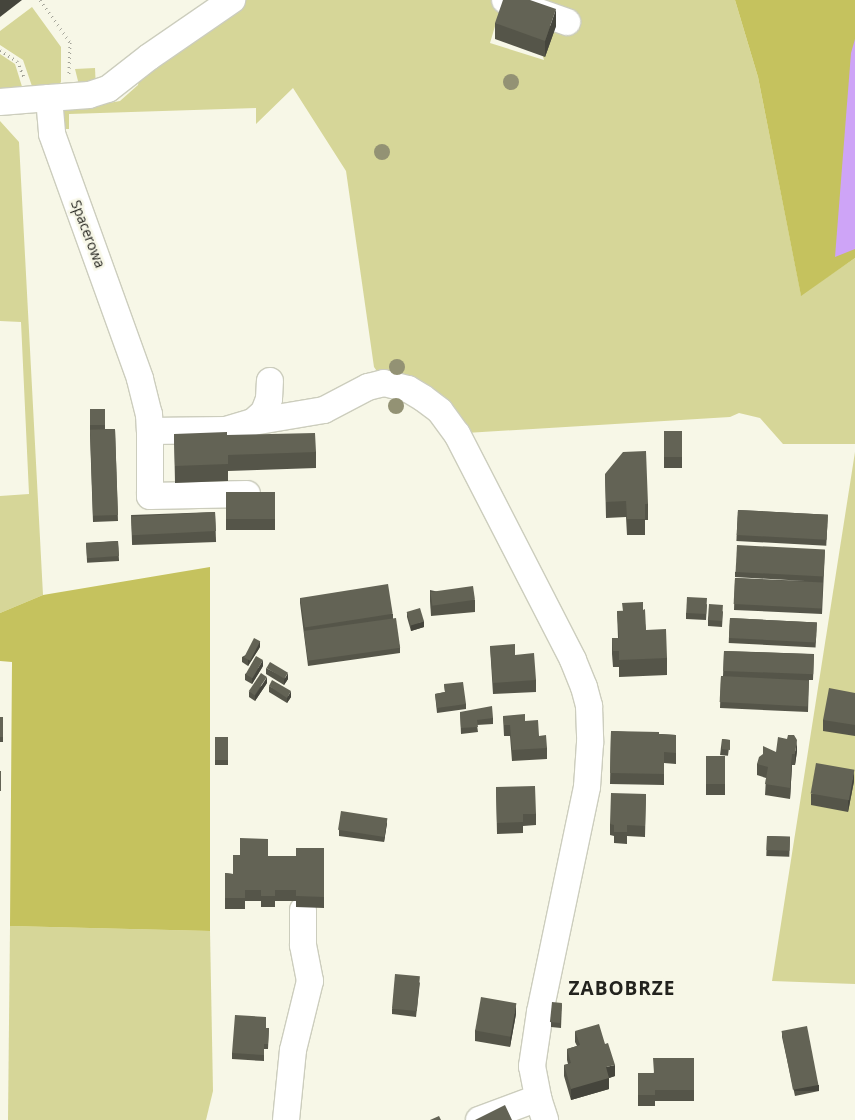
<!DOCTYPE html>
<html>
<head>
<meta charset="utf-8">
<style>
  body { margin:0 }
  #map { position:relative; width:855px; height:1120px; overflow:hidden; background:#f7f7e7; font-family:"Open Sans",sans-serif }
  div>[style] { position:absolute }
  [style*='--x'] { left:calc(var(--x)*1px); top:calc(var(--y)*1px); width:calc(var(--w)*1px); rotate:calc(var(--a)*1deg) }
  .green>* { inset:0; background:#d6d698 }
  .forest>* { inset:0; background:#c5c25e }
  .water>* { inset:0; background:#cea4f7 }
  .path>* { height:3px; margin-top:-1.5px; transform-origin:0; background:repeating-linear-gradient(90deg,#a3a398 0 1px,transparent 0 5px) }
  .roads { filter:drop-shadow(1px 0 #cccdbd) drop-shadow(-1px 0 #cccdbd) drop-shadow(0 1px #cccdbd) drop-shadow(0 -1px #cccdbd) }
  .minor>* { height:26px; margin:-13px; padding:0 13px; transform-origin:13px; border-radius:13px; background:#fff }
  .trees>* { width:16px; height:16px; margin:-8px; border-radius:50%; background:#939274 }
  .wall>* { inset:0; background:#555549; transform-origin:0 0 }
  .shaded-wall>* { inset:0; background:#45453c; transform-origin:0 0 }
  .building>* { inset:0; background:#636355; transform-origin:0 0 }
  span { translate:-50% -50%; white-space:nowrap; text-align:center; line-height:1.15; -webkit-text-stroke:5px #f7f7e7; paint-order:stroke }
  .street-label { font-size:14px; color:#23231e }
  .district-label { font-size:19px; color:#23231e; font-weight:700; letter-spacing:1px }
</style>
</head>
<body>
<div id="map">
  <div class="green">
    <div style="clip-path:polygon(246px 0,492px 0,502px 3px,490px 43px,544px 60px,526px 0,735px 0,758px 77px,801px 295px,855px 258px,855px 444px,783px 444px,760px 418px,739px 413px,730px 417px,466px 433px,379px 374px,374px 367px,346px 171px,293px 88px,256px 124px,256px 108px,69px 114px,69px 129px,63px 129px,59px 120px,64px 106px,87px 101px,109px 103px,120px 101px,138px 85px,140px 71px)"></div>
    <div style="clip-path:polygon(32px 7px,61px 47px,61px 82px,58px 86px,34px 92px,23px 60px,0 45px,0 31px)"></div>
    <div style="clip-path:polygon(0 54px,15px 64px,24px 93px,0 95px)"></div>
    <div style="clip-path:polygon(95px 68px,96px 90px,79px 85px,75px 69px)"></div>
    <div style="clip-path:polygon(0 121px,19px 142px,43px 595px,0 613px,0 496px,29px 494px,21px 322px,0 321px)"></div>
    <div style="clip-path:polygon(855px 452px,855px 984px,772px 981px)"></div>
    <div style="clip-path:polygon(10px 926px,210px 931px,213px 1091px,206px 1120px,8px 1120px)"></div>
  </div>
  <div class="forest">
    <div style="clip-path:polygon(735px 0,855px 0,855px 258px,801px 296px,758px 77px)"></div>
    <div style="clip-path:polygon(210px 567px,210px 931px,10px 926px,12px 662px,0 661px,0 613px,43px 595px)"></div>
  </div>
  <div class="water">
    <div style="clip-path:polygon(855px 39px,855px 249px,835px 257px,851px 53px)"></div>
  </div>
  <div class="path">
    <div style="--x:40;--y:0;--w:52;--a:54.5"></div>
    <div style="--x:70;--y:42;--w:34;--a:92"></div>
    <div style="--x:0;--y:50;--w:20;--a:33"></div>
    <div style="--x:17;--y:61;--w:17;--a:66"></div>
  </div>
  <div class="roads">
    <div class="minor">
      <div style="--x:505;--y:0;--w:66;--a:19.5"></div>
      <div style="--x:49;--y:98;--w:40;--a:-4.3"></div>
      <div style="--x:89;--y:95;--w:20;--a:-18"></div>
      <div style="--x:108;--y:89;--w:52;--a:-38"></div>
      <div style="--x:149;--y:57;--w:101;--a:-34.5"></div>
      <div style="--x:0;--y:102;--w:49;--a:-4.7"></div>
      <div style="--x:49;--y:98;--w:36;--a:85"></div>
      <div style="--x:52;--y:134;--w:260;--a:70.2"></div>
      <div style="--x:140;--y:379;--w:36;--a:76"></div>
      <div style="--x:149;--y:414;--w:17;--a:87"></div>
      <div style="--x:150;--y:431;--w:65;--a:90"></div>
      <div style="--x:150;--y:496;--w:97;--a:-1.2"></div>
      <div style="--x:253;--y:422;--w:15;--a:-42"></div>
      <div style="--x:264;--y:412;--w:14;--a:-69"></div>
      <div style="--x:269;--y:399;--w:18;--a:-87"></div>
      <div style="--x:150;--y:431;--w:76;--a:-0.8"></div>
      <div style="--x:226;--y:430;--w:28;--a:-17"></div>
      <div style="--x:253;--y:422;--w:72;--a:-9.6"></div>
      <div style="--x:324;--y:410;--w:50;--a:-27.6"></div>
      <div style="--x:368;--y:387;--w:16;--a:-14"></div>
      <div style="--x:384;--y:383;--w:25;--a:14"></div>
      <div style="--x:408;--y:389;--w:17;--a:31"></div>
      <div style="--x:423;--y:398;--w:21;--a:37"></div>
      <div style="--x:440;--y:411;--w:29;--a:54"></div>
      <div style="--x:457;--y:434;--w:254;--a:62.8"></div>
      <div style="--x:573;--y:660;--w:29;--a:68"></div>
      <div style="--x:584;--y:687;--w:20;--a:75"></div>
      <div style="--x:589;--y:706;--w:37;--a:88"></div>
      <div style="--x:590;--y:743;--w:44;--a:93.9"></div>
      <div style="--x:587;--y:787;--w:230;--a:101.8"></div>
      <div style="--x:540;--y:1012;--w:55;--a:98.4"></div>
      <div style="--x:532;--y:1066;--w:33;--a:79"></div>
      <div style="--x:538;--y:1098;--w:23;--a:72"></div>
      <div style="--x:286;--y:1120;--w:70;--a:-84.3"></div>
      <div style="--x:293;--y:1050;--w:71;--a:-76.2"></div>
      <div style="--x:310;--y:981;--w:37;--a:-101"></div>
      <div style="--x:303;--y:945;--w:35;--a:-90"></div>
      <div style="--x:479;--y:1120;--w:63;--a:-20.4"></div>
    </div>
  </div>
  <div class="trees">
    <div style="left:511px;top:82px"></div>
    <div style="left:382px;top:152px"></div>
    <div style="left:397px;top:367px"></div>
    <div style="left:396px;top:406px"></div>
  </div>
  <div class="wall">
    <div style="clip-path:polygon(495px 23px,556px 26px,545px 57px,495px 39px)"></div>
    <div style="clip-path:polygon(90px 409px,105px 409px,105px 429px,115px 429px,118px 521px,93px 522px,90px 435px)"></div>
    <div style="left:664px;top:431px;width:18px;height:37px"></div>
    <div style="clip-path:polygon(174px 434px,227px 435px,316px 452px,316px 468px,228px 471px,228px 481px,175px 483px)"></div>
    <div style="clip-path:polygon(605px 474px,648px 504px,648px 520px,645px 520px,645px 535px,627px 535px,626px 517px,606px 518px)"></div>
    <div style="left:275px;top:492px;width:38px;height:49px;rotate:90deg"></div>
    <div style="left:738px;top:510px;width:90px;height:31px;rotate:3deg"></div>
    <div style="left:215px;top:512px;width:30px;height:84px;rotate:88deg"></div>
    <div style="left:118px;top:541px;width:20px;height:32px;rotate:87deg"></div>
    <div style="clip-path:polygon(825px 550px,822px 614px,734px 610px,735px 578px,806px 581px,735px 577px,735px 572px)"></div>
    <div style="clip-path:polygon(430px 590px,475px 600px,475px 612px,431px 616px,430px 601px)"></div>
    <div style="clip-path:polygon(300px 598px,393px 614px,393px 619px,400px 648px,400px 653px,308px 666px,300px 603px)"></div>
    <div style="clip-path:polygon(707px 604px,706px 620px,686px 619px,686px 613px)"></div>
    <div style="clip-path:polygon(643px 610px,646px 630px,667px 658px,667px 675px,619px 677px,619px 667px,613px 667px,612px 654px,612px 638px,618px 638px,617px 611px)"></div>
    <div style="clip-path:polygon(723px 611px,722px 627px,708px 626px,708px 620px)"></div>
    <div style="clip-path:polygon(407px 612px,424px 627px,411px 631px,407px 617px)"></div>
    <div style="left:730px;top:618px;width:87px;height:25px;rotate:3deg"></div>
    <div style="clip-path:polygon(490px 646px,515px 655px,536px 680px,536px 692px,493px 694px)"></div>
    <div style="clip-path:polygon(260px 647px,248px 666px,242px 662px,242px 657px)"></div>
    <div style="clip-path:polygon(724px 651px,814px 654px,813px 680px,809px 680px,808px 712px,720px 708px,721px 676px,723px 676px)"></div>
    <div style="clip-path:polygon(263px 666px,252px 684px,245px 680px,245px 674px)"></div>
    <div style="clip-path:polygon(266px 668px,288px 679px,284px 685px,266px 674px)"></div>
    <div style="clip-path:polygon(267px 683px,255px 701px,249px 697px,249px 692px)"></div>
    <div style="clip-path:polygon(444px 684px,466px 704px,466px 709px,437px 713px,435px 694px,445px 692px)"></div>
    <div style="clip-path:polygon(269px 686px,291px 697px,287px 703px,269px 692px)"></div>
    <div style="clip-path:polygon(855px 693px,855px 736px,823px 731px,823px 720px)"></div>
    <div style="clip-path:polygon(460px 712px,493px 718px,493px 724px,477px 725px,478px 732px,461px 734px)"></div>
    <div style="clip-path:polygon(503px 716px,525px 721px,539px 736px,547px 748px,547px 759px,512px 761px,510px 736px,504px 736px)"></div>
    <div style="left:0;top:717px;width:3px;height:25px"></div>
    <div style="clip-path:polygon(611px 731px,676px 735px,676px 764px,664px 763px,664px 785px,610px 784px)"></div>
    <div style="left:215px;top:737px;width:13px;height:28px"></div>
    <div style="left:722px;top:739px;width:8px;height:16px;rotate:7deg"></div>
    <div style="clip-path:polygon(797px 751px,795px 765px,792px 765px,790px 799px,765px 795px,766px 778px,757px 775px,757px 764px,776px 752px)"></div>
    <div style="left:706px;top:756px;width:19px;height:39px"></div>
    <div style="clip-path:polygon(854px 781px,848px 812px,811px 805px,811px 794px)"></div>
    <div style="clip-path:polygon(496px 787px,536px 814px,536px 825px,523px 826px,523px 833px,497px 834px)"></div>
    <div style="clip-path:polygon(646px 794px,645px 837px,627px 836px,627px 844px,614px 843px,614px 836px,610px 835px,610px 824px)"></div>
    <div style="clip-path:polygon(387px 823px,384px 842px,339px 836px,339px 830px)"></div>
    <div style="left:767px;top:836px;width:23px;height:20px;rotate:2deg"></div>
    <div style="clip-path:polygon(324px 848px,324px 908px,296px 907px,296px 901px,275px 901px,275px 907px,261px 907px,261px 901px,245px 901px,245px 909px,225px 909px,225px 873px,233px 874px,268px 856px,296px 856px)"></div>
    <div style="clip-path:polygon(420px 982px,416px 1017px,392px 1014px,392px 1009px)"></div>
    <div style="clip-path:polygon(562px 1003px,561px 1028px,551px 1027px,551px 1022px)"></div>
    <div style="clip-path:polygon(516px 1014px,510px 1047px,475px 1041px,475px 1030px)"></div>
    <div style="clip-path:polygon(266px 1028px,269px 1028px,268px 1049px,264px 1049px,264px 1061px,232px 1059px,232px 1053px)"></div>
    <div style="clip-path:polygon(575px 1031px,615px 1076px,609px 1078px,609px 1089px,571px 1100px,564px 1076px,564px 1065px,568px 1064px,567px 1060px,567px 1049px,577px 1046px,575px 1042px)"></div>
    <div style="clip-path:polygon(782px 1032px,819px 1091px,795px 1096px,782px 1037px)"></div>
    <div style="clip-path:polygon(694px 1058px,694px 1101px,655px 1101px,655px 1106px,638px 1106px,638px 1073px,653px 1073px)"></div>
  </div>
  <div class="shaded-wall">
    <div style="clip-path:polygon(0 0,22px 0,0 17px)"></div>
    <div style="clip-path:polygon(556px 9px,556px 26px,545px 57px,545px 41px)"></div>
    <div style="clip-path:polygon(424px 621px,424px 627px,411px 631px,411px 625px)"></div>
    <div style="clip-path:polygon(260px 641px,260px 647px,248px 666px,248px 660px)"></div>
    <div style="clip-path:polygon(263px 660px,263px 666px,252px 684px,252px 678px)"></div>
    <div style="clip-path:polygon(288px 673px,288px 679px,284px 685px,284px 680px)"></div>
    <div style="clip-path:polygon(267px 677px,267px 683px,255px 701px,255px 696px)"></div>
    <div style="clip-path:polygon(291px 691px,291px 697px,287px 703px,287px 698px)"></div>
    <div style="clip-path:polygon(797px 740px,797px 751px,795px 765px,795px 754px)"></div>
    <div style="clip-path:polygon(792px 754px,792px 765px,790px 799px,790px 788px)"></div>
    <div style="clip-path:polygon(854px 770px,854px 781px,848px 812px,848px 801px)"></div>
    <div style="clip-path:polygon(387px 818px,387px 823px,384px 842px,384px 837px)"></div>
    <div style="clip-path:polygon(516px 1003px,516px 1014px,510px 1047px,510px 1036px)"></div>
    <div style="clip-path:polygon(615px 1065px,615px 1076px,609px 1078px,609px 1089px,571px 1100px,571px 1089px,606px 1067px)"></div>
    <div style="left:819px;top:1085px;width:6px;height:25px;rotate:90deg"></div>
  </div>
  <div class="building">
    <div style="clip-path:polygon(503px 0,530px 0,556px 9px,545px 41px,495px 23px)"></div>
    <div style="left:90px;top:409px;width:15px;height:16px"></div>
    <div style="left:115px;top:429px;width:86px;height:25px;rotate:88deg"></div>
    <div style="left:664px;top:431px;width:18px;height:26px"></div>
    <div style="clip-path:polygon(227px 432px,227px 435px,315px 433px,316px 452px,228px 455px,228px 464px,175px 466px,174px 434px)"></div>
    <div style="clip-path:polygon(646px 451px,648px 504px,645px 504px,645px 519px,627px 519px,626px 501px,606px 502px,605px 474px,623px 452px)"></div>
    <div style="left:275px;top:492px;width:27px;height:49px;rotate:90deg"></div>
    <div style="left:738px;top:510px;width:90px;height:25px;rotate:3deg"></div>
    <div style="left:215px;top:512px;width:19px;height:84px;rotate:87deg"></div>
    <div style="left:118px;top:541px;width:15px;height:32px;rotate:86deg"></div>
    <div style="left:737px;top:545px;width:88px;height:27px;rotate:3deg"></div>
    <div style="left:735px;top:578px;width:88px;height:26px;rotate:3deg"></div>
    <div style="left:388px;top:584px;width:30px;height:89px;rotate:81deg"></div>
    <div style="left:473px;top:586px;width:14px;height:43px;rotate:82deg"></div>
    <div style="left:687px;top:597px;width:20px;height:16px;rotate:3deg"></div>
    <div style="clip-path:polygon(643px 602px,643px 610px,645px 609px,646px 630px,666px 629px,667px 658px,619px 660px,619px 651px,613px 651px,612px 638px,619px 638px,617px 611px,623px 611px,622px 603px)"></div>
    <div style="left:709px;top:604px;width:14px;height:16px;rotate:4deg"></div>
    <div style="left:420px;top:608px;width:14px;height:14px;rotate:73deg"></div>
    <div style="left:396px;top:618px;width:30px;height:93px;rotate:82deg"></div>
    <div style="left:730px;top:618px;width:87px;height:20px;rotate:3deg"></div>
    <div style="left:254px;top:638px;width:7px;height:22px;rotate:27deg"></div>
    <div style="clip-path:polygon(515px 644px,515px 655px,534px 653px,536px 680px,493px 683px,490px 646px)"></div>
    <div style="left:724px;top:651px;width:90px;height:20px;rotate:2deg"></div>
    <div style="left:256px;top:656px;width:8px;height:21px;rotate:30deg"></div>
    <div style="left:270px;top:662px;width:21px;height:7px;rotate:31deg"></div>
    <div style="left:261px;top:673px;width:7px;height:22px;rotate:34deg"></div>
    <div style="left:721px;top:676px;width:88px;height:26px;rotate:3deg"></div>
    <div style="clip-path:polygon(272px 680px,291px 691px,287px 698px,269px 686px)"></div>
    <div style="clip-path:polygon(463px 682px,466px 704px,437px 708px,435px 694px,445px 692px,444px 684px)"></div>
    <div style="clip-path:polygon(829px 688px,855px 693px,855px 725px,823px 720px)"></div>
    <div style="clip-path:polygon(492px 706px,493px 718px,477px 720px,478px 727px,461px 728px,460px 712px)"></div>
    <div style="clip-path:polygon(525px 714px,525px 721px,538px 720px,539px 736px,546px 735px,547px 748px,512px 750px,510px 725px,504px 725px,503px 716px)"></div>
    <div style="left:0;top:717px;width:3px;height:20px"></div>
    <div style="clip-path:polygon(611px 731px,659px 732px,659px 734px,676px 735px,676px 753px,664px 752px,664px 774px,610px 773px)"></div>
    <div style="clip-path:polygon(788px 735px,794px 735px,797px 740px,795px 754px,792px 754px,790px 788px,765px 784px,768px 767px,757px 764px,759px 757px,763px 754px,763px 746px,776px 752px,778px 737px,787px 739px)"></div>
    <div style="left:215px;top:737px;width:13px;height:23px"></div>
    <div style="clip-path:polygon(722px 739px,730px 740px,730px 750px,722px 749px)"></div>
    <div style="left:706px;top:756px;width:19px;height:28px"></div>
    <div style="left:816px;top:763px;width:39px;height:31px;rotate:10deg"></div>
    <div style="left:0;top:771px;width:1px;height:20px"></div>
    <div style="clip-path:polygon(535px 786px,536px 814px,523px 814px,523px 822px,497px 823px,496px 787px)"></div>
    <div style="clip-path:polygon(611px 793px,646px 794px,645px 826px,627px 825px,627px 832px,614px 832px,614px 825px,610px 824px)"></div>
    <div style="left:341px;top:811px;width:47px;height:19px;rotate:9deg"></div>
    <div style="left:767px;top:836px;width:23px;height:14px;rotate:2deg"></div>
    <div style="clip-path:polygon(240px 838px,268px 839px,268px 856px,296px 856px,296px 848px,324px 848px,324px 897px,296px 896px,296px 890px,275px 890px,275px 896px,261px 896px,261px 890px,245px 890px,245px 898px,225px 898px,225px 873px,233px 874px,233px 855px,240px 855px)"></div>
    <div style="left:395px;top:974px;width:25px;height:35px;rotate:5deg"></div>
    <div style="left:481px;top:997px;width:36px;height:34px;rotate:10deg"></div>
    <div style="left:552px;top:1002px;width:10px;height:20px;rotate:6deg"></div>
    <div style="clip-path:polygon(235px 1015px,266px 1017px,266px 1028px,269px 1028px,268px 1044px,264px 1044px,264px 1055px,232px 1053px)"></div>
    <div style="clip-path:polygon(599px 1024px,605px 1044px,608px 1043px,615px 1065px,606px 1067px,609px 1078px,571px 1089px,564px 1065px,571px 1063px,567px 1049px,580px 1045px,575px 1031px)"></div>
    <div style="left:807px;top:1026px;width:60px;height:26px;rotate:79deg"></div>
    <div style="clip-path:polygon(653px 1058px,694px 1058px,694px 1090px,655px 1090px,655px 1095px,638px 1095px,638px 1073px,654px 1073px)"></div>
    <div style="clip-path:polygon(505px 1105px,512px 1120px,475px 1120px)"></div>
    <div style="clip-path:polygon(439px 1116px,441px 1120px,430px 1120px)"></div>
  </div>
  <div class="street-label">
    <span style="left:88px;top:234px;rotate:69deg">Spacerowa</span>
  </div>
  <div class="district-label">
    <span style="left:622px;top:989px">ZABOBRZE</span>
  </div>
</div>
</body>
</html>
